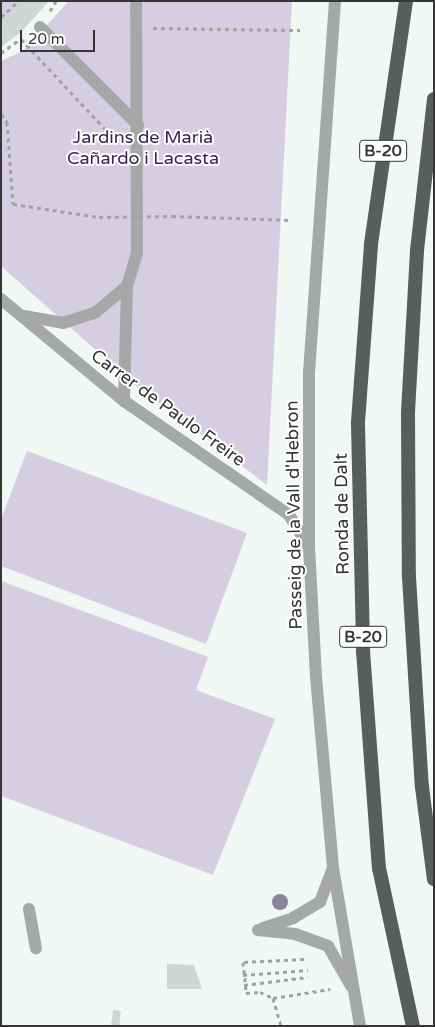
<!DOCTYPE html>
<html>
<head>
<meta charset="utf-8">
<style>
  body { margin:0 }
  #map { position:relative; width:435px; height:1027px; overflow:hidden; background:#f1f7f3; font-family:"Varela Round",sans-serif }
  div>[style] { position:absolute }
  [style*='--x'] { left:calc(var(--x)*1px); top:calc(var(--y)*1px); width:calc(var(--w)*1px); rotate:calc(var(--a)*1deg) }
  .green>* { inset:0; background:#d5cde2 }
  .building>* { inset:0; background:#d0d6d2; transform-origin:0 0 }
  .path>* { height:3px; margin-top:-1.5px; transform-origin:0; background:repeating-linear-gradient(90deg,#9fa4a1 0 4px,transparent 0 8px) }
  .service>* { height:12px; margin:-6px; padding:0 6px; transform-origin:6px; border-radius:6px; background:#a6a8a7 }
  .minor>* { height:12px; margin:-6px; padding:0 6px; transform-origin:6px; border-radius:6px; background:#a6a8a7 }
  .tertiary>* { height:12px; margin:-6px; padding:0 6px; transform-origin:6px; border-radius:6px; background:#a6a8a7 }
  .trunk>* { height:14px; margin:-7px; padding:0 7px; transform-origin:7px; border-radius:7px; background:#585e5a }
  .path-bridge>* { height:3px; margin-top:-1.5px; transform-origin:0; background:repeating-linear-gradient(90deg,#9fa4a1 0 4px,transparent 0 8px) }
  .trees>* { width:16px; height:16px; margin:-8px; border-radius:50%; background:#8b8399 }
  span { translate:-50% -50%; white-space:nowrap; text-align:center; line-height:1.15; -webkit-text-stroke:4px #fff; paint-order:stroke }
  .shield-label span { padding:1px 4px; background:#fff; border:1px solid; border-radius:4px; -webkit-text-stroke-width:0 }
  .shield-label { font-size:16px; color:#343735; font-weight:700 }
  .park-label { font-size:18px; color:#382450 }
  .street-label { font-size:18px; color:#343735 }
  .frame { position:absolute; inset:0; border:2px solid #343735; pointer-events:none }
  .scale { position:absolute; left:20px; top:30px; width:75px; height:22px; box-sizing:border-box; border:2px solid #343735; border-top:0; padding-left:6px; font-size:15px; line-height:18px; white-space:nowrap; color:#343735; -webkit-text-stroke:4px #fff; paint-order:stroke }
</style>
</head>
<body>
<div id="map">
  <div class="green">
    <div style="clip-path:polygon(1px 1px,49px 1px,22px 31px,1px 47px)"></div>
    <div style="clip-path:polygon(69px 1px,292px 1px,267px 485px,134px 384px,1px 266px,1px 61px,23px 51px)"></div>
    <div style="clip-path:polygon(27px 451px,247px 533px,206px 644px,1px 566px,1px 519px)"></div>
    <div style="clip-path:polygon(1px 581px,208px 657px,196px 690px,275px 719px,213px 875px,1px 796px)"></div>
  </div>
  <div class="building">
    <div style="clip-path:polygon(23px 1px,49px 1px,22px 31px,1px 47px,1px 22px)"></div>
    <div style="clip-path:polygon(167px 964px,194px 965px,202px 989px,167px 989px)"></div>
    <div style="left:113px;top:1010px;width:8px;height:16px;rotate:7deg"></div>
  </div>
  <div class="path">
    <div style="--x:50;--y:11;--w:12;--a:-59"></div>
    <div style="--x:1;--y:17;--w:24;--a:-42"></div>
    <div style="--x:153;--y:28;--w:147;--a:0.8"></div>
    <div style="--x:21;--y:39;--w:129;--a:46.9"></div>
    <div style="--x:1;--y:53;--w:26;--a:-36"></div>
    <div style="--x:1;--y:114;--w:10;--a:53"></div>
    <div style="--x:7;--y:122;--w:82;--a:85.8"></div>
    <div style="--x:13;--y:204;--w:87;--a:8.6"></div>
    <div style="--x:172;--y:216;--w:119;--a:1.9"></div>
    <div style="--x:304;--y:959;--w:61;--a:177.2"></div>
    <div style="--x:243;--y:962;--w:31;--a:84"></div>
    <div style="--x:246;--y:993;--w:14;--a:-4"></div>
    <div style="--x:260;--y:992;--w:14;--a:25"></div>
    <div style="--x:273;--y:998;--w:58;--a:-9"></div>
    <div style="--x:243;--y:975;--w:65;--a:-4.4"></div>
    <div style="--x:244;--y:985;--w:64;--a:-7.2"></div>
    <div style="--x:273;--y:998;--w:29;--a:74"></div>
  </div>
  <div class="service">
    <div style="--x:40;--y:27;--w:139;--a:45"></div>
    <div style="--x:29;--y:909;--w:40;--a:80"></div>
  </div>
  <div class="minor">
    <div style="--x:1;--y:299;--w:160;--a:39.7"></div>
    <div style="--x:124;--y:401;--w:201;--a:34.6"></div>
    <div style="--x:289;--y:515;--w:38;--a:58"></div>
    <div style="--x:24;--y:316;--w:40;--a:10"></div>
    <div style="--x:63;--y:323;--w:35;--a:-18"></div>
    <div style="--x:96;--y:312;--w:40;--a:-40"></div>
    <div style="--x:124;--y:401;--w:115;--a:-88.5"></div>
    <div style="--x:127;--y:286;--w:34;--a:-73"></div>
    <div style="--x:137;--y:254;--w:253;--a:-90.2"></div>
    <div style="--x:263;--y:928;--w:32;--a:-18"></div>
    <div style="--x:293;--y:918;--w:31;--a:-31"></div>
    <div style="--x:320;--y:902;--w:36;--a:-69"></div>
    <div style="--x:258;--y:930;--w:37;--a:6"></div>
    <div style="--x:295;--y:934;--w:35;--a:20"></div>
    <div style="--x:328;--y:946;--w:46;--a:60.1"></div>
  </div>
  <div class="tertiary">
    <div style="--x:335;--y:1;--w:372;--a:94"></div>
    <div style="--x:309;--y:372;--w:175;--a:90"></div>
    <div style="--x:309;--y:547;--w:130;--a:86.9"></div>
    <div style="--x:316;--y:677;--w:192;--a:84.9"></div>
    <div style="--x:333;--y:868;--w:160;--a:80.3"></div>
  </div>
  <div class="trunk">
    <div style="--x:406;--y:1;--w:246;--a:98.2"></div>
    <div style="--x:371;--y:245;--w:179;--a:94.2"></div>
    <div style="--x:358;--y:424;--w:227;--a:88.7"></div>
    <div style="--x:363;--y:651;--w:218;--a:85.8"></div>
    <div style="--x:379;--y:868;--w:162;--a:77.9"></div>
    <div style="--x:434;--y:99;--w:153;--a:96.4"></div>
    <div style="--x:417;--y:251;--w:162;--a:93.2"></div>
    <div style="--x:408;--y:413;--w:164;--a:89.7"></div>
    <div style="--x:409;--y:577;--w:210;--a:86.5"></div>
    <div style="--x:422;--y:787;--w:93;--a:82.6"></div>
  </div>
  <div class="path-bridge">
    <div style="--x:99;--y:217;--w:73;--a:-0.8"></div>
  </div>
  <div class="trees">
    <div style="left:280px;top:902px"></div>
  </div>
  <div class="shield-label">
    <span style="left:383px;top:151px">B-20</span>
    <span style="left:363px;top:637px">B-20</span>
  </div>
  <div class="park-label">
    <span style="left:143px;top:148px">Jardins de Marià<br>Cañardo i Lacasta</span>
  </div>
  <div class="street-label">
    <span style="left:168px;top:408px;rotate:36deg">Carrer de Paulo Freire</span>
    <span style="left:342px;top:514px;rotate:-91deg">Ronda de Dalt</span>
    <span style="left:294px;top:515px;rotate:-91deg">Passeig de la Vall d'Hebron</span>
  </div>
  <div class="frame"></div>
  <div class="scale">20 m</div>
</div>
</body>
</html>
